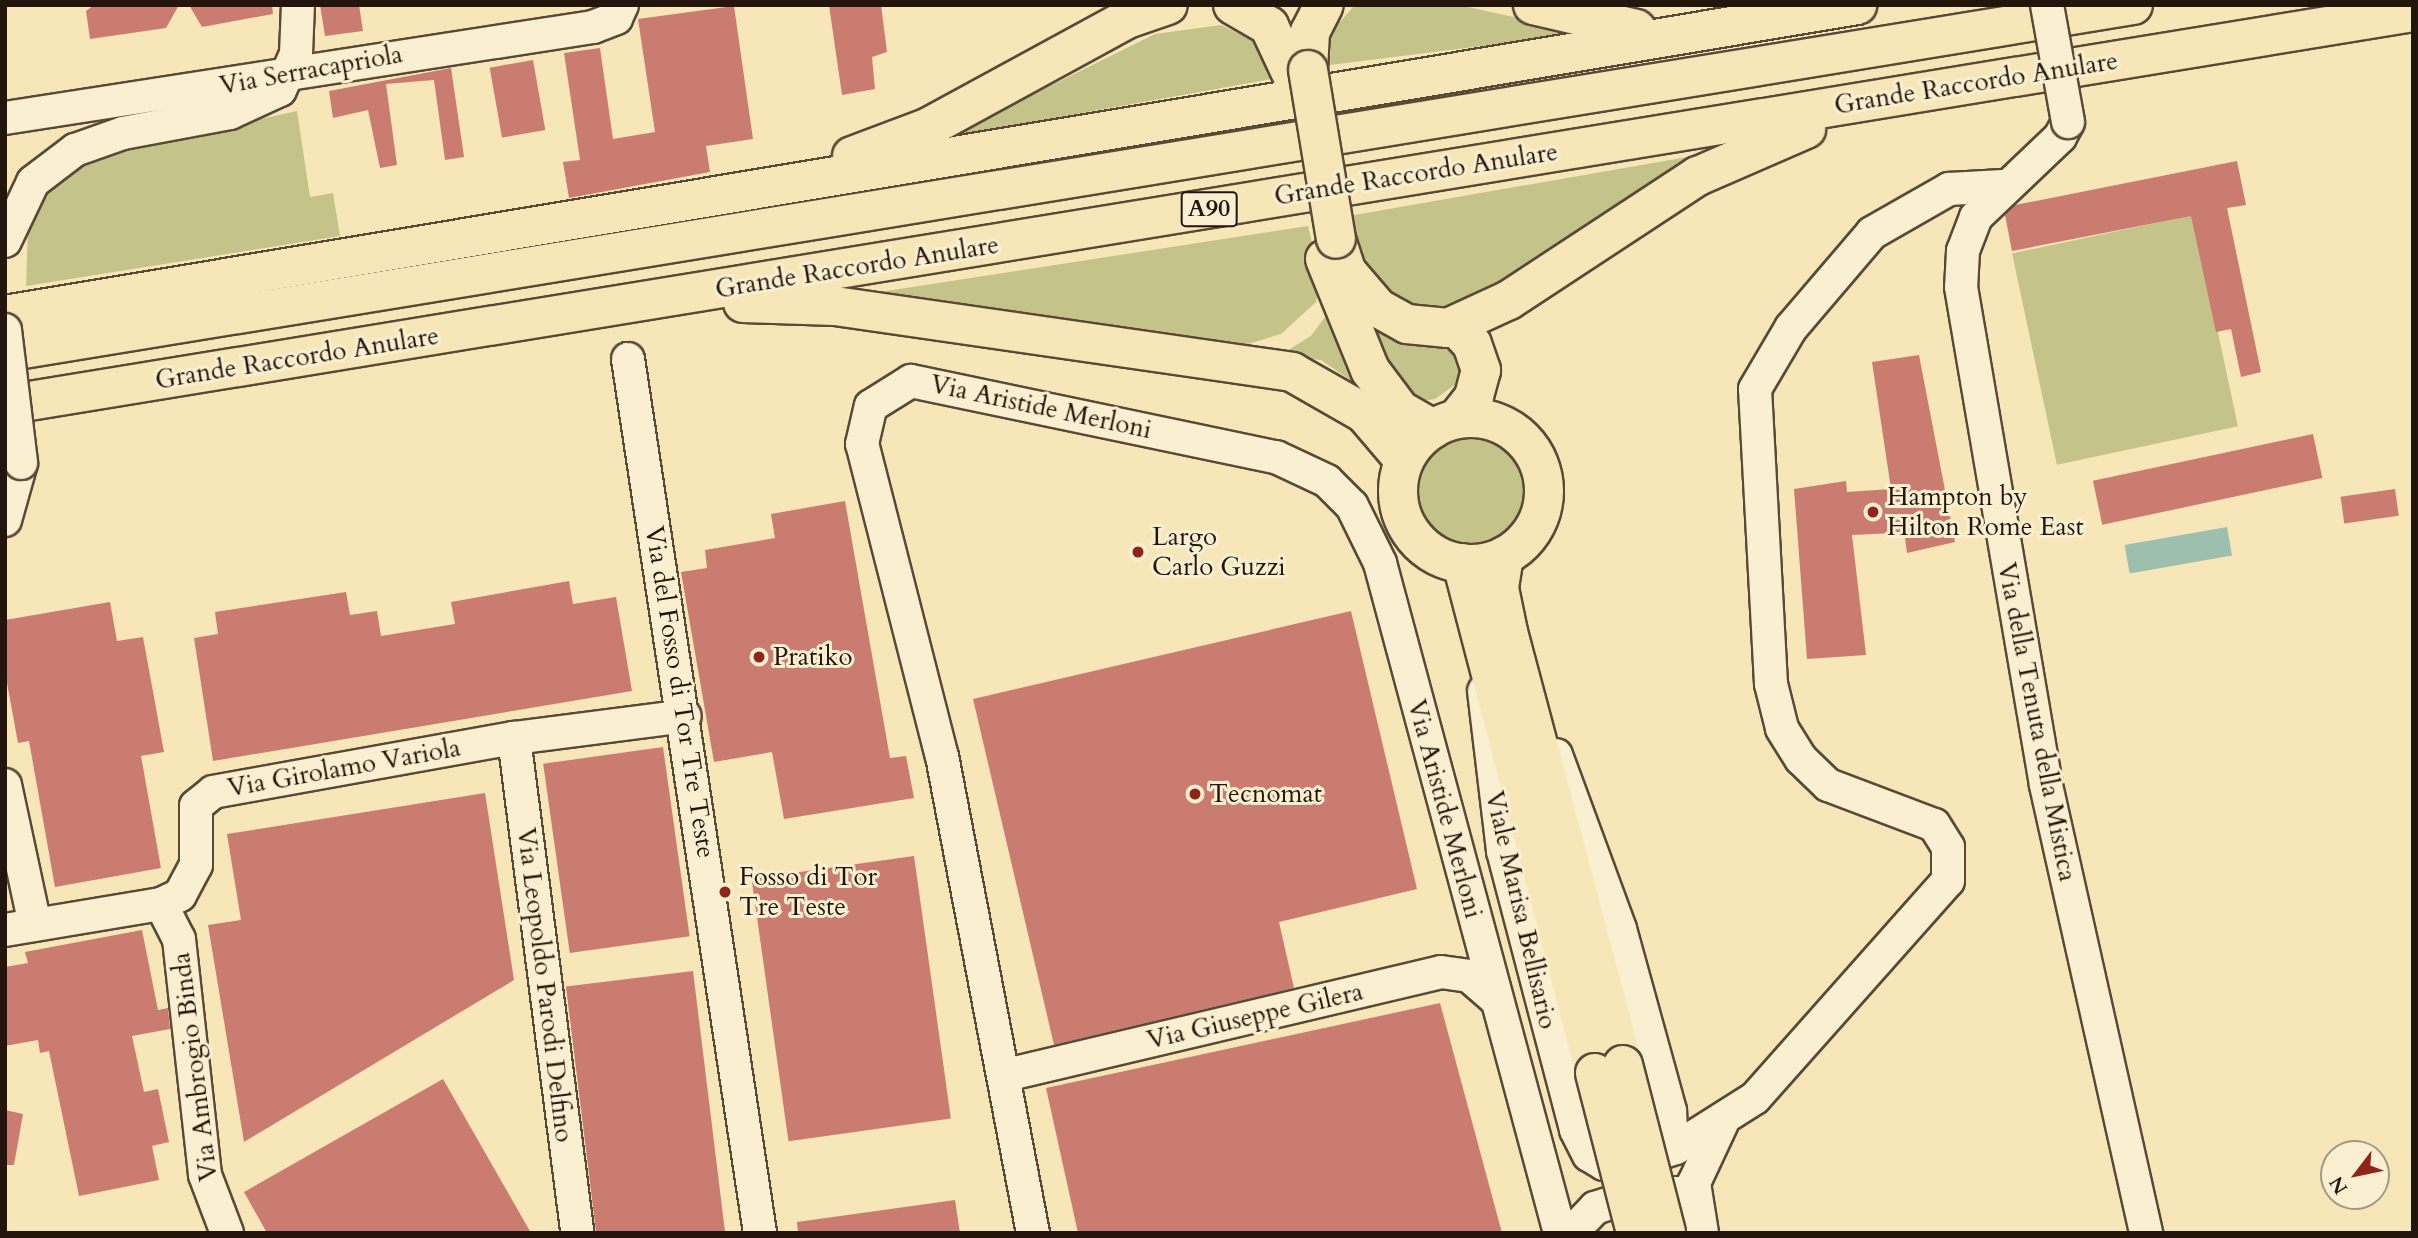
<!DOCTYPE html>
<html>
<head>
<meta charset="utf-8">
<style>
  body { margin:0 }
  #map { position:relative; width:2418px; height:1238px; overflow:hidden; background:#f7e6b8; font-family:Cardo,serif }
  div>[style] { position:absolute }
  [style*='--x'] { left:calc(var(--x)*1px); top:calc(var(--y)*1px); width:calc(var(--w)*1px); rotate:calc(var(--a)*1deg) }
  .green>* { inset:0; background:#c4c38a; transform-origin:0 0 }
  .round { border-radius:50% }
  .water>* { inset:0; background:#9dc0ae; transform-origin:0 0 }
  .building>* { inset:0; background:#ca7c71; transform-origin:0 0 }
  .roads { filter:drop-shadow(2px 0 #594937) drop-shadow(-2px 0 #594937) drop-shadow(0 2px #594937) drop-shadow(0 -2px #594937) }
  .minor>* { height:32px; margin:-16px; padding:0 16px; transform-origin:16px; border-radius:16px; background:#faefd1 }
  .major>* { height:38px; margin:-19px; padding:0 19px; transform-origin:19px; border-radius:19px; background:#f7e6b8 }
  .major>.ring { margin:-19px; padding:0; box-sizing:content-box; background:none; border:38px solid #f7e6b8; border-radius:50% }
  .highway>* { height:38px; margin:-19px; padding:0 19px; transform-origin:19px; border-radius:19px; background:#f7e6b8 }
  .bridges { filter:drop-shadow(2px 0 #594937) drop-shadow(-2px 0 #594937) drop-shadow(0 2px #594937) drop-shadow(0 -2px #594937) }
  .minor-bridge>* { height:32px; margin:-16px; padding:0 16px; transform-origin:16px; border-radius:16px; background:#faefd1 }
  .major-bridge>* { height:38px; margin:-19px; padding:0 19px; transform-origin:19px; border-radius:19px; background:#f7e6b8 }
  .highway-bridge>* { height:38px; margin:-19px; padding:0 19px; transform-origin:19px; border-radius:19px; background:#f7e6b8 }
  .dots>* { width:19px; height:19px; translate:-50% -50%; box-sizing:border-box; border:4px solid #faefd1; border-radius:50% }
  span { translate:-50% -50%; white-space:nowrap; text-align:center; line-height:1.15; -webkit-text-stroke:6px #faefd1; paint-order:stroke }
  .shield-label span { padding:2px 5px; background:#faefd1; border:2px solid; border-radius:5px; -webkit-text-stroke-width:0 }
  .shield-label { font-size:24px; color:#24150c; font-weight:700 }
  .street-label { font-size:26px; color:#24150c }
  .poi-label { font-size:26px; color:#24150c }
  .left { translate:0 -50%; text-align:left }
  .frame { position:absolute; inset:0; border:7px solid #24150c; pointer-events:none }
  .north { position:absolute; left:2320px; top:1140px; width:70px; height:70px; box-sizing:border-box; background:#faefd1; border:2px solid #a49882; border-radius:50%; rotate:238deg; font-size:19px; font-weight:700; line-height:28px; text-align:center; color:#24150c }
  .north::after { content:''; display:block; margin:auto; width:24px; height:32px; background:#8f2418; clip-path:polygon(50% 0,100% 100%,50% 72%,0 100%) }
</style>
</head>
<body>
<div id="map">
  <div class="green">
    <div style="clip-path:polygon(1355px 5px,1459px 5px,1587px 33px,1330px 65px,1331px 32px)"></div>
    <div style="clip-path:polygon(1221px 25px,1264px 46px,1278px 78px,947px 137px,1155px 34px)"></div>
    <div style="clip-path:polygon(297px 111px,310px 197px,333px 193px,340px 236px,26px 286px,28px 228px,37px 205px,82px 158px)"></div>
    <div style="clip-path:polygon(1693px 156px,1698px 165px,1442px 318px,1377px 295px,1343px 217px)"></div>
    <div style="left:2193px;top:215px;width:216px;height:185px;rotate:78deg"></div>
    <div style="clip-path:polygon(1308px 226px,1321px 279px,1316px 302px,1281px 334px,1248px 344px,867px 294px)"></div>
    <div style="clip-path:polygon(1330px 310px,1375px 397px,1321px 360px,1280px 355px,1311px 336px)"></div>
    <div style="clip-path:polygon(1369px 317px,1453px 348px,1461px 366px,1456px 384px,1435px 399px,1414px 402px,1386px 371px)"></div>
    <div class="round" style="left:1415px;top:434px;width:112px;height:112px"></div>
  </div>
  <div class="water">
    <div style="left:2227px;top:527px;width:29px;height:104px;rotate:80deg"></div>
  </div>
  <div class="building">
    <div style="clip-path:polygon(94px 5px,179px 5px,166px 28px,90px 39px,86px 11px)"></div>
    <div style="clip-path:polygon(189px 5px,272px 5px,273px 14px,202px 27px)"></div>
    <div style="clip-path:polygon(320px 5px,359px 5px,363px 31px,325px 36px)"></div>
    <div style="clip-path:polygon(829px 5px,881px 5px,887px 52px,872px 57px,875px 89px,842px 95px)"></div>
    <div style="clip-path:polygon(734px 6px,753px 139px,706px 146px,710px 172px,569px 198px,563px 162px,580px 160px,564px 53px,600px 48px,613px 139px,655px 132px,638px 19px)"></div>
    <div style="left:533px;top:60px;width:71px;height:44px;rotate:80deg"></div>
    <div style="clip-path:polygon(451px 68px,464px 157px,445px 160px,434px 80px,386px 84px,397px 165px,380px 168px,368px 110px,333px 118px,329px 91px)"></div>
    <div style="clip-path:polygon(2237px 161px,2246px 205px,2227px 208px,2261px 372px,2241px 377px,2231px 329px,2216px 332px,2191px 216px,2012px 251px,2005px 215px,2015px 205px)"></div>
    <div style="clip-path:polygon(1919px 355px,1955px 542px,1907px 553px,1905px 538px,1895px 533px,1852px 535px,1866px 655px,1807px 659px,1794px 489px,1846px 481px,1847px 492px,1891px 489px,1872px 362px)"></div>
    <div style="left:2313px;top:434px;width:45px;height:225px;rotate:78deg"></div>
    <div style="left:2395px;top:489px;width:27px;height:55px;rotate:82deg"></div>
    <div style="clip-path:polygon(845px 501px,890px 758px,906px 756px,914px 798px,784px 819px,772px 752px,714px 762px,681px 572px,707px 568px,705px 550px,775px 538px,771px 514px)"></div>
    <div style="clip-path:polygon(569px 581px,573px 604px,616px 597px,632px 691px,213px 761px,194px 638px,218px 634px,215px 612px,346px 592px,350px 615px,377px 611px,381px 636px,455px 624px,451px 602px)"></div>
    <div style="clip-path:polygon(110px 602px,117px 641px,143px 637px,164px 752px,141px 756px,161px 868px,55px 887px,29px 741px,18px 743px,5px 672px,5px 620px)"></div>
    <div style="clip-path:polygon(1351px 611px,1417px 889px,1279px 922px,1294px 988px,1054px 1045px,973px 699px)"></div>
    <div style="left:663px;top:747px;width:191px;height:121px;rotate:82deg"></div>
    <div style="clip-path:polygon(485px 793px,514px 980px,244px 1142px,208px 925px,241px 920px,227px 834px)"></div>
    <div style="left:914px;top:856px;width:265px;height:164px;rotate:82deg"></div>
    <div style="clip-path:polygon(142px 930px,158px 1010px,168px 1008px,170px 1029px,132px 1036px,144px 1092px,158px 1089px,169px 1142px,152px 1146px,159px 1180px,79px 1196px,49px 1051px,40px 1053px,38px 1040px,5px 1046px,5px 967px,28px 963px,25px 952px)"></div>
    <div style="left:693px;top:971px;width:264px;height:128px;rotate:83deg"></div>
    <div style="clip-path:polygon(1440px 1003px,1502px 1233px,1078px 1233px,1046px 1088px)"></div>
    <div style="clip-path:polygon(443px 1079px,531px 1233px,267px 1233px,244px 1192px)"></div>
    <div style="clip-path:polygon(5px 1110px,23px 1114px,14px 1165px,5px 1165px)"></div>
    <div style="clip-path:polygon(955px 1200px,960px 1233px,798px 1233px,797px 1222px)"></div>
  </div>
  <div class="roads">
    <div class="minor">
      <div style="--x:5;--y:118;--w:595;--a:-8.8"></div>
      <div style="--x:593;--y:27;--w:25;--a:-21"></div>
      <div style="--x:616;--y:18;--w:14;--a:-65"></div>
      <div style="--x:2068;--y:122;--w:17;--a:118"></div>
      <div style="--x:2060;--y:137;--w:116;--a:136.4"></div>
      <div style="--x:1976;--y:217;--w:36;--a:111"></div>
      <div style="--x:1963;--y:251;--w:36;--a:93"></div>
      <div style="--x:1961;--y:287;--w:505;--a:80.31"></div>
      <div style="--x:2046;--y:785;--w:459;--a:77.4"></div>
      <div style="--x:5;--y:241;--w:65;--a:-64.6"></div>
      <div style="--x:33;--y:182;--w:53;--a:-37.3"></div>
      <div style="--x:75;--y:150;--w:51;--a:-19.5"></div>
      <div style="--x:123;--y:133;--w:109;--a:-10.6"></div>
      <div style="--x:230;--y:113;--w:55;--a:-24.7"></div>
      <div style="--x:280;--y:90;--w:39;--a:-66"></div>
      <div style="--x:296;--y:54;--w:49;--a:-87.7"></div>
      <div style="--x:628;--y:359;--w:884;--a:81.41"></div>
      <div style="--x:5;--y:520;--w:59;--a:-74.3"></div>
      <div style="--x:1484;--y:691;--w:161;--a:83.2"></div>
      <div style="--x:1503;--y:851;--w:288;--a:75.3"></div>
      <div style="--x:1576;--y:1130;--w:28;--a:63"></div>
      <div style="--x:1589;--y:1155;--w:17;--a:31"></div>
      <div style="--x:1604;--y:1164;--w:26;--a:-2"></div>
      <div style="--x:1630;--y:1163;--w:48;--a:-18.1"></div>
      <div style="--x:1676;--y:1148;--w:93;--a:-32.3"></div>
      <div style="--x:1755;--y:1098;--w:290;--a:-48.4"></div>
      <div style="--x:1948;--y:881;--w:34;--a:-90"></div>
      <div style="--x:1948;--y:847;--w:26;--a:-122"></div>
      <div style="--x:1934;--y:825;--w:113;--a:-159.3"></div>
      <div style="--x:1828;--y:785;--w:37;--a:-136"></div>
      <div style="--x:1801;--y:759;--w:36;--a:-122"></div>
      <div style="--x:1782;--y:728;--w:45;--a:-104"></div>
      <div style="--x:1771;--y:684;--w:295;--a:-93.1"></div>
      <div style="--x:1755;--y:389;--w:71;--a:-59.5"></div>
      <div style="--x:1791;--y:328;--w:125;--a:-49.5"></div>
      <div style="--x:1872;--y:233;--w:89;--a:-29.7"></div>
      <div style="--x:1949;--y:189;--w:54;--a:-3.2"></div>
      <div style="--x:514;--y:738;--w:499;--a:82.7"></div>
      <div style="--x:1556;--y:755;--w:185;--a:69.8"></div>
      <div style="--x:1620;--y:929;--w:189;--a:74.6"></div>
      <div style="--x:1670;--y:1111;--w:20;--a:87"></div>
      <div style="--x:1671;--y:1131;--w:30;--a:124"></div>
      <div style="--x:5;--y:785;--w:143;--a:77.9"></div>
      <div style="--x:161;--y:904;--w:39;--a:63"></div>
      <div style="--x:179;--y:939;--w:237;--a:83.7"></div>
      <div style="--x:205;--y:1175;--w:62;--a:69.2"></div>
      <div style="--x:5;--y:930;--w:158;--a:-9.5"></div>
      <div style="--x:161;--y:904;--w:21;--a:-25"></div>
      <div style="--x:180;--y:895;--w:34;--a:-62"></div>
      <div style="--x:196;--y:865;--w:59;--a:-90"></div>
      <div style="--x:196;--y:806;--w:22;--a:-39"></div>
      <div style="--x:213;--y:792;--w:306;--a:-10.2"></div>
      <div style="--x:514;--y:738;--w:172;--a:-7.3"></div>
      <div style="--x:1006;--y:1075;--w:447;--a:-13.3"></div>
      <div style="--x:1441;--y:972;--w:28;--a:8"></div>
      <div style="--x:1469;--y:976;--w:37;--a:41"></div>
      <div style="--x:1033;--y:1233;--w:485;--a:-100.8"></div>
      <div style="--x:942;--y:757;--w:323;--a:-104.3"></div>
      <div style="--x:862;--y:444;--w:39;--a:-77"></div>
      <div style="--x:871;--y:406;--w:47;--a:-32"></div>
      <div style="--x:911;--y:381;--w:373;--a:11.8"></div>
      <div style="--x:1276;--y:457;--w:56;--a:25.2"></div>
      <div style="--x:1327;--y:481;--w:35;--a:45"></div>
      <div style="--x:1352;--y:506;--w:64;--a:63.8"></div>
      <div style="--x:1380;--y:563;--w:694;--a:74.96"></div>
      <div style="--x:1571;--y:1233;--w:35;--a:-46"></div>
      <div style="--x:1595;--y:1208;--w:48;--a:-18.1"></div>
      <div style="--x:1641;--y:1193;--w:35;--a:0"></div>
      <div style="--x:1676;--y:1193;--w:27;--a:42"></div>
      <div style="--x:1702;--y:1233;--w:51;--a:-99.1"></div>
      <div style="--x:1694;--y:1183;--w:66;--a:-65"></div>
    </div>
    <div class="major">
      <div class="ring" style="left:1398px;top:418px;width:108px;height:108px"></div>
      <div style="--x:1504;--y:556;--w:32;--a:99"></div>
      <div style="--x:1499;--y:588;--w:45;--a:78.4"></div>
      <div style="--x:1508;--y:632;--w:448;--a:75.1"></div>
      <div style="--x:1462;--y:563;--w:527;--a:75.38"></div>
    </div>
    <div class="highway">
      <div style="--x:1233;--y:5;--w:42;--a:30.3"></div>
      <div style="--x:1269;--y:26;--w:54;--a:64.9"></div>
      <div style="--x:1533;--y:5;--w:106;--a:13.1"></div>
      <div style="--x:1308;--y:70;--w:38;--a:-87"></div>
      <div style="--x:1310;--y:32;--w:30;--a:-63"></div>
      <div style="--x:852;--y:156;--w:82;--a:-20.6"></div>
      <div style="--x:929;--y:127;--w:226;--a:-28.6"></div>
      <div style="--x:1127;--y:19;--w:43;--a:-18.9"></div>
      <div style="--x:1336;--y:239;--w:35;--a:72"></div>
      <div style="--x:1347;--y:272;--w:48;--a:49.3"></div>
      <div style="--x:1378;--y:308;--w:33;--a:29"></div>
      <div style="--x:1407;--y:324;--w:41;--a:5.6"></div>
      <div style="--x:1448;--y:328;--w:67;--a:-24.7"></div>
      <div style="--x:1509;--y:300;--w:226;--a:-33.3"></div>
      <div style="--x:1698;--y:176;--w:118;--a:-23.5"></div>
      <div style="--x:1325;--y:259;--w:120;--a:67.9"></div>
      <div style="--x:1370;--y:370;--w:50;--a:53.1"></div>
      <div style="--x:1400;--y:410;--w:38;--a:30"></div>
      <div style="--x:743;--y:303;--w:92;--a:1.9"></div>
      <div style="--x:835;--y:306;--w:462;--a:8.2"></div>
      <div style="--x:1292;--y:372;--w:83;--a:29.7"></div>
      <div style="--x:1364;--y:413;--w:62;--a:49.6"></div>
      <div style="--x:5;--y:315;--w:1878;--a:-9.5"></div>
      <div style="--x:1456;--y:327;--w:23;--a:47"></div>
      <div style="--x:1472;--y:344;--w:28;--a:71"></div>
      <div style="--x:1481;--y:370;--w:28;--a:105"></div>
      <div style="--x:1474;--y:397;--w:28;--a:128"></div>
      <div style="--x:5;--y:352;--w:2156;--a:-9.26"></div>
      <div style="--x:5;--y:405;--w:2440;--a:-9.27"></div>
    </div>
  </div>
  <div class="bridges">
    <div class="minor-bridge">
      <div style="--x:2047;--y:5;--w:119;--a:79.8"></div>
      <div style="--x:5;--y:330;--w:134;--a:83.1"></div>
    </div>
    <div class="major-bridge">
      <div style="--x:1623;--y:1065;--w:173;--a:75.6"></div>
      <div style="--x:1595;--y:1073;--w:165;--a:75.6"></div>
    </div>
    <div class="highway-bridge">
      <div style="--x:1308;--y:70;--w:171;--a:80.6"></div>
    </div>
  </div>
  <div class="dots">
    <div style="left:1873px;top:512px;background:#8f2418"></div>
    <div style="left:1138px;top:552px;background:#8f2418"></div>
    <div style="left:759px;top:657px;background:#8f2418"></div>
    <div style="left:1195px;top:794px;background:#8f2418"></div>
    <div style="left:725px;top:892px;background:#8f2418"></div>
  </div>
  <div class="shield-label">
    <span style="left:1209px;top:209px">A90</span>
  </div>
  <div class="street-label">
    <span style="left:311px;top:70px;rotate:-10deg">Via Serracapriola</span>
    <span style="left:1976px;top:83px;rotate:-9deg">Grande Raccordo Anulare</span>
    <span style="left:1416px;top:174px;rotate:-9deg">Grande Raccordo Anulare</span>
    <span style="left:857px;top:267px;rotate:-9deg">Grande Raccordo Anulare</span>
    <span style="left:297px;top:358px;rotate:-9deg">Grande Raccordo Anulare</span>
    <span style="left:1041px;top:407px;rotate:12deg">Via Aristide Merloni</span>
    <span style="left:680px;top:692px;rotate:81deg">Via del Fosso di Tor Tre Teste</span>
    <span style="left:2037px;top:722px;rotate:79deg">Via della Tenuta della Mistica</span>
    <span style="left:344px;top:768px;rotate:-10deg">Via Girolamo Variola</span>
    <span style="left:1445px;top:809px;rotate:75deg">Via Aristide Merloni</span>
    <span style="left:1521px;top:910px;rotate:77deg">Viale Marisa Bellisario</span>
    <span style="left:545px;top:985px;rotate:83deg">Via Leopoldo Parodi Delfino</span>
    <span style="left:1255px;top:1016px;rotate:-13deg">Via Giuseppe Gilera</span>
    <span style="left:195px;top:1067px;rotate:-97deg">Via Ambrogio Binda</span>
  </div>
  <div class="poi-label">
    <span class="left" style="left:1887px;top:512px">Hampton by<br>Hilton Rome East</span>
    <span class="left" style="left:1152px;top:552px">Largo<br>Carlo Guzzi</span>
    <span class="left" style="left:773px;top:657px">Pratiko</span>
    <span class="left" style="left:1209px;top:794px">Tecnomat</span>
    <span class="left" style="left:739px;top:892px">Fosso di Tor<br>Tre Teste</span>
  </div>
  <div class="frame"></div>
  <div class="north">N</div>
</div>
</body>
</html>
